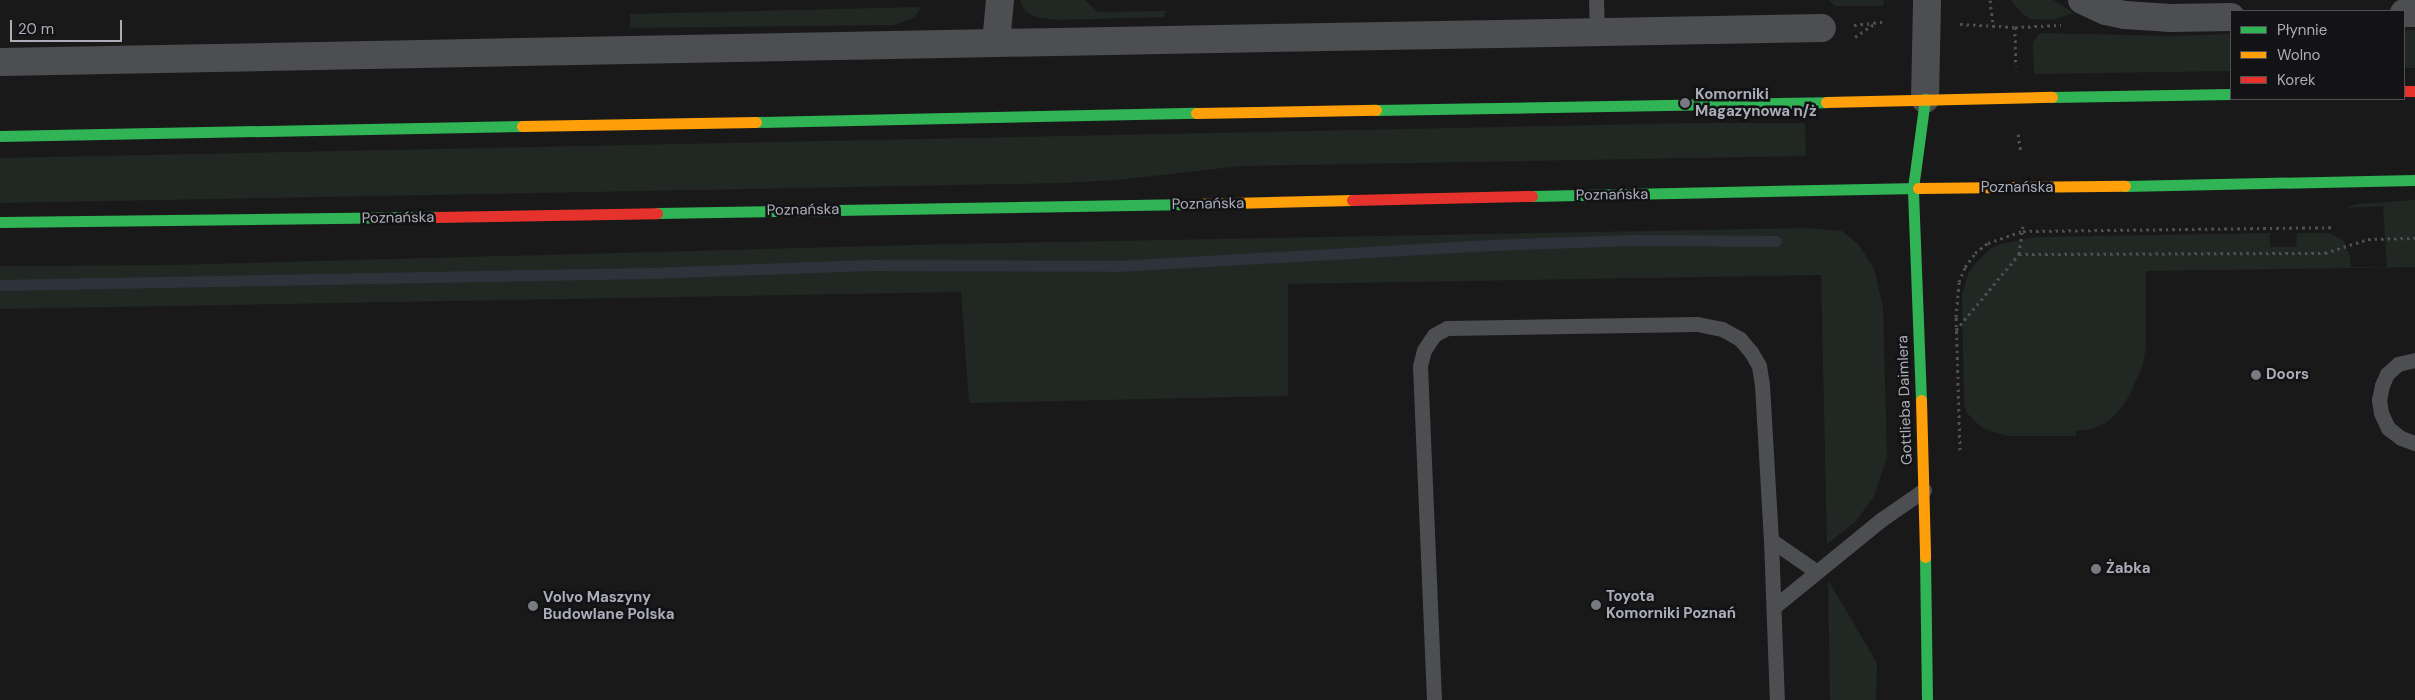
<!DOCTYPE html>
<html>
<head>
<meta charset="utf-8">
<style>
  body { margin:0 }
  #map { position:relative; width:2415px; height:700px; overflow:hidden; background:#191919; font-family:"DM Sans",sans-serif }
  div>[style] { position:absolute }
  [style*='--x'] { left:calc(var(--x)*1px); top:calc(var(--y)*1px); width:calc(var(--w)*1px); rotate:calc(var(--a)*1deg) }
  .green>* { inset:0; background:#212823; transform-origin:0 0 }
  .stream>* { height:11px; margin:-5.5px; padding:0 5.5px; transform-origin:5.5px; border-radius:5.5px; background:#2d333b }
  .path>* { height:3px; margin-top:-1.5px; transform-origin:0; background:repeating-linear-gradient(90deg,#4f5053 0 2.5px,transparent 0 6.5px) }
  .lane>* { height:15px; margin:-7.5px; padding:0 7.5px; transform-origin:7.5px; border-radius:7.5px; background:#4d4e52 }
  .street>* { height:28px; margin:-14px; padding:0 14px; transform-origin:14px; border-radius:14px; background:#4d4e52 }
  .fast>* { height:11px; margin:-5.5px; padding:0 5.5px; transform-origin:5.5px; border-radius:5.5px; background:#30b455 }
  .slow>* { height:11px; margin:-5.5px; padding:0 5.5px; transform-origin:5.5px; border-radius:5.5px; background:#ff9f0a }
  .jam>* { height:11px; margin:-5.5px; padding:0 5.5px; transform-origin:5.5px; border-radius:5.5px; background:#e5322d }
  .dots>* { width:14px; height:14px; translate:-50% -50%; box-sizing:border-box; border:2px solid #131315; border-radius:50% }
  span { translate:-50% -50%; white-space:nowrap; text-align:center; line-height:1.15; -webkit-text-stroke:5px #131315; paint-order:stroke }
  .poi-label { font-size:15px; color:#abaeb9; font-weight:700 }
  .left { translate:0 -50%; text-align:left }
  .street-label { font-size:15px; color:#abaeb9 }
  .legend { position:absolute; left:2230px; top:10px; width:175px; height:90px; box-sizing:border-box; background:#131315; border:1px solid #505157; margin:0; padding:6px 9px; list-style:none; font-size:15px; color:#abaeb9 }
  .legend li { display:flex; align-items:center; gap:10px; height:25px }
  .legend b { width:25px; border:1px solid #505157 }
  .scale { position:absolute; left:10px; top:20px; width:112px; height:22px; box-sizing:border-box; border:2px solid #abaeb9; border-top:0; padding-left:6px; font-size:15px; line-height:18px; white-space:nowrap; color:#abaeb9; -webkit-text-stroke:4px #131315; paint-order:stroke }
</style>
</head>
<body>
<div id="map">
  <div class="green">
    <div style="clip-path:polygon(1020px 0,1085px 0,1098px 12px,1166px 11px,1164px 17px,1057px 20px,1036px 17px,1030px 14px,1025px 11px)"></div>
    <div style="clip-path:polygon(1828px 0,1884px 0,1883px 6px,1835px 6px)"></div>
    <div style="clip-path:polygon(2010px 0,2053px 0,2074px 13px,2052px 20px,2030px 19px,2024px 15px)"></div>
    <div style="clip-path:polygon(921px 7px,915px 17px,894px 25px,630px 28px,630px 14px)"></div>
    <div style="left:2415px;top:30px;width:38px;height:11px;rotate:90deg"></div>
    <div style="clip-path:polygon(2043px 33px,2170px 36px,2231px 34px,2231px 71px,2034px 74px,2033px 43px,2038px 35px)"></div>
    <div style="clip-path:polygon(1695px 123px,1805px 123px,1806px 156px,1241px 166px,1117px 180px,1063px 183px,0 203px,0 158px)"></div>
    <div style="clip-path:polygon(2415px 200px,2415px 267px,2146px 271px,2146px 346px,2143px 365px,2129px 396px,2119px 411px,2107px 422px,2093px 429px,2076px 431px,2076px 436px,2009px 436px,1989px 431px,1980px 426px,1966px 412px,1964px 403px,1962px 294px,1968px 274px,1974px 265px,1990px 249px,2001px 244px,2037px 237px,2270px 233px,2270px 247px,2296px 247px,2297px 233px,2329px 233px,2343px 240px,2350px 256px,2351px 267px,2387px 267px,2383px 206px,2346px 208px,2356px 204px)"></div>
    <div style="clip-path:polygon(1807px 228px,1842px 231px,1858px 244px,1874px 268px,1883px 307px,1887px 457px,1874px 496px,1855px 522px,1827px 544px,1821px 275px,1288px 284px,1288px 396px,969px 403px,961px 292px,0 309px,0 266px,170px 265px,950px 244px)"></div>
    <div style="clip-path:polygon(1828px 580px,1877px 663px,1876px 700px,1830px 700px)"></div>
  </div>
  <div class="stream">
    <div style="--x:0;--y:285;--w:650;--a:-1.06"></div>
    <div style="--x:650;--y:273;--w:219;--a:-2.1"></div>
    <div style="--x:869;--y:265;--w:247;--a:0.2"></div>
    <div style="--x:1116;--y:266;--w:376;--a:-3.2"></div>
    <div style="--x:1491;--y:245;--w:143;--a:-2"></div>
    <div style="--x:1634;--y:240;--w:142;--a:0.4"></div>
  </div>
  <div class="path">
    <div style="--x:1990;--y:0;--w:26;--a:83"></div>
    <div style="--x:1960;--y:24;--w:55;--a:3.1"></div>
    <div style="--x:2015;--y:27;--w:46;--a:-2.5"></div>
    <div style="--x:1854;--y:25;--w:30;--a:-6"></div>
    <div style="--x:2015;--y:27;--w:39;--a:89"></div>
    <div style="--x:1855;--y:37;--w:25;--a:-34"></div>
    <div style="--x:2018;--y:134;--w:19;--a:81"></div>
    <div style="--x:2019;--y:254;--w:28;--a:-82"></div>
    <div style="--x:1956;--y:330;--w:99;--a:-50.3"></div>
    <div style="--x:2019;--y:254;--w:306;--a:-0.2"></div>
    <div style="--x:2325;--y:253;--w:45;--a:-18"></div>
    <div style="--x:2368;--y:239;--w:47;--a:-1.2"></div>
    <div style="--x:1960;--y:450;--w:133;--a:-91.7"></div>
    <div style="--x:1956;--y:317;--w:35;--a:-85"></div>
    <div style="--x:1959;--y:282;--w:16;--a:-68"></div>
    <div style="--x:1965;--y:267;--w:17;--a:-54"></div>
    <div style="--x:1975;--y:253;--w:16;--a:-38"></div>
    <div style="--x:1988;--y:243;--w:37;--a:-19"></div>
    <div style="--x:2023;--y:231;--w:312;--a:-0.7"></div>
  </div>
  <div class="lane">
    <div style="--x:1596;--y:0;--w:31;--a:88"></div>
    <div style="--x:2415;--y:360;--w:17;--a:167"></div>
    <div style="--x:2398;--y:364;--w:15;--a:138"></div>
    <div style="--x:2387;--y:374;--w:12;--a:114"></div>
    <div style="--x:2382;--y:385;--w:15;--a:101"></div>
    <div style="--x:2379;--y:400;--w:13;--a:81"></div>
    <div style="--x:2381;--y:413;--w:17;--a:65"></div>
    <div style="--x:2388;--y:428;--w:16;--a:38"></div>
    <div style="--x:2401;--y:438;--w:15;--a:20"></div>
    <div style="--x:1771;--y:540;--w:56;--a:34.8"></div>
    <div style="--x:1774;--y:607;--w:139;--a:-39.2"></div>
    <div style="--x:1882;--y:519;--w:51;--a:-34.6"></div>
    <div style="--x:1434;--y:700;--w:334;--a:-92.4"></div>
    <div style="--x:1420;--y:366;--w:16;--a:-76"></div>
    <div style="--x:1424;--y:350;--w:18;--a:-56"></div>
    <div style="--x:1434;--y:335;--w:15;--a:-28"></div>
    <div style="--x:1447;--y:328;--w:250;--a:-0.9"></div>
    <div style="--x:1697;--y:324;--w:25;--a:11"></div>
    <div style="--x:1722;--y:329;--w:21;--a:29"></div>
    <div style="--x:1740;--y:339;--w:17;--a:50"></div>
    <div style="--x:1751;--y:352;--w:16;--a:60"></div>
    <div style="--x:1759;--y:366;--w:19;--a:81"></div>
    <div style="--x:1762;--y:385;--w:155;--a:86.7"></div>
    <div style="--x:1771;--y:540;--w:160;--a:87.9"></div>
  </div>
  <div class="street">
    <div style="--x:2082;--y:0;--w:26;--a:25"></div>
    <div style="--x:2106;--y:11;--w:19;--a:12"></div>
    <div style="--x:2125;--y:15;--w:46;--a:3.7"></div>
    <div style="--x:2171;--y:18;--w:60;--a:-1"></div>
    <div style="--x:2404;--y:13;--w:11;--a:0"></div>
    <div style="--x:996;--y:43;--w:826;--a:-1.04"></div>
    <div style="--x:0;--y:62;--w:996;--a:-1.09"></div>
    <div style="--x:996;--y:43;--w:43;--a:-84.7"></div>
    <div style="--x:1925;--y:99;--w:99;--a:-88.8"></div>
  </div>
  <div class="fast">
    <div style="--x:2052;--y:97;--w:179;--a:-1"></div>
    <div style="--x:1376;--y:110;--w:450;--a:-1"></div>
    <div style="--x:756;--y:122;--w:440;--a:-1.2"></div>
    <div style="--x:0;--y:136;--w:522;--a:-1.1"></div>
    <div style="--x:2125;--y:186;--w:290;--a:-1.2"></div>
    <div style="--x:1532;--y:196;--w:386;--a:-1.2"></div>
    <div style="--x:657;--y:213;--w:535;--a:-0.96"></div>
    <div style="--x:0;--y:222;--w:436;--a:-0.7"></div>
    <div style="--x:1921;--y:400;--w:212;--a:-92.2"></div>
    <div style="--x:1913;--y:188;--w:90;--a:-82.3"></div>
    <div style="--x:1925;--y:557;--w:143;--a:89.2"></div>
  </div>
  <div class="slow">
    <div style="--x:1826;--y:102;--w:226;--a:-1.3"></div>
    <div style="--x:1196;--y:113;--w:180;--a:-1"></div>
    <div style="--x:522;--y:126;--w:234;--a:-1"></div>
    <div style="--x:1918;--y:188;--w:207;--a:-0.6"></div>
    <div style="--x:1192;--y:204;--w:160;--a:-1.4"></div>
    <div style="--x:1921;--y:400;--w:157;--a:88.5"></div>
  </div>
  <div class="jam">
    <div style="--x:2404;--y:91;--w:11;--a:0"></div>
    <div style="--x:1352;--y:200;--w:180;--a:-1.3"></div>
    <div style="--x:436;--y:217;--w:221;--a:-1"></div>
  </div>
  <div class="dots">
    <div style="left:1685px;top:103px;background:#787a81"></div>
    <div style="left:2256px;top:375px;background:#787a81"></div>
    <div style="left:2096px;top:569px;background:#787a81"></div>
    <div style="left:1596px;top:605px;background:#787a81"></div>
    <div style="left:533px;top:606px;background:#787a81"></div>
  </div>
  <div class="poi-label">
    <span class="left" style="left:1695px;top:103px">Komorniki<br>Magazynowa n/ż</span>
    <span class="left" style="left:2266px;top:375px">Doors</span>
    <span class="left" style="left:2106px;top:569px">Żabka</span>
    <span class="left" style="left:1606px;top:605px">Toyota<br>Komorniki Poznań</span>
    <span class="left" style="left:543px;top:606px">Volvo Maszyny<br>Budowlane Polska</span>
  </div>
  <div class="street-label">
    <span style="left:2017px;top:188px">Poznańska</span>
    <span style="left:1612px;top:195px;rotate:-1deg">Poznańska</span>
    <span style="left:1208px;top:204px;rotate:-1deg">Poznańska</span>
    <span style="left:803px;top:210px;rotate:-1deg">Poznańska</span>
    <span style="left:398px;top:218px;rotate:-1deg">Poznańska</span>
    <span style="left:1905px;top:400px;rotate:-92deg">Gottlieba Daimlera</span>
  </div>
  <ul class="legend">
  <li><b style="height:6px;background:#30b455"></b>Płynnie</li>
  <li><b style="height:6px;background:#ff9f0a"></b>Wolno</li>
  <li><b style="height:6px;background:#e5322d"></b>Korek</li>
  </ul>
  <div class="scale">20 m</div>
</div>
</body>
</html>
